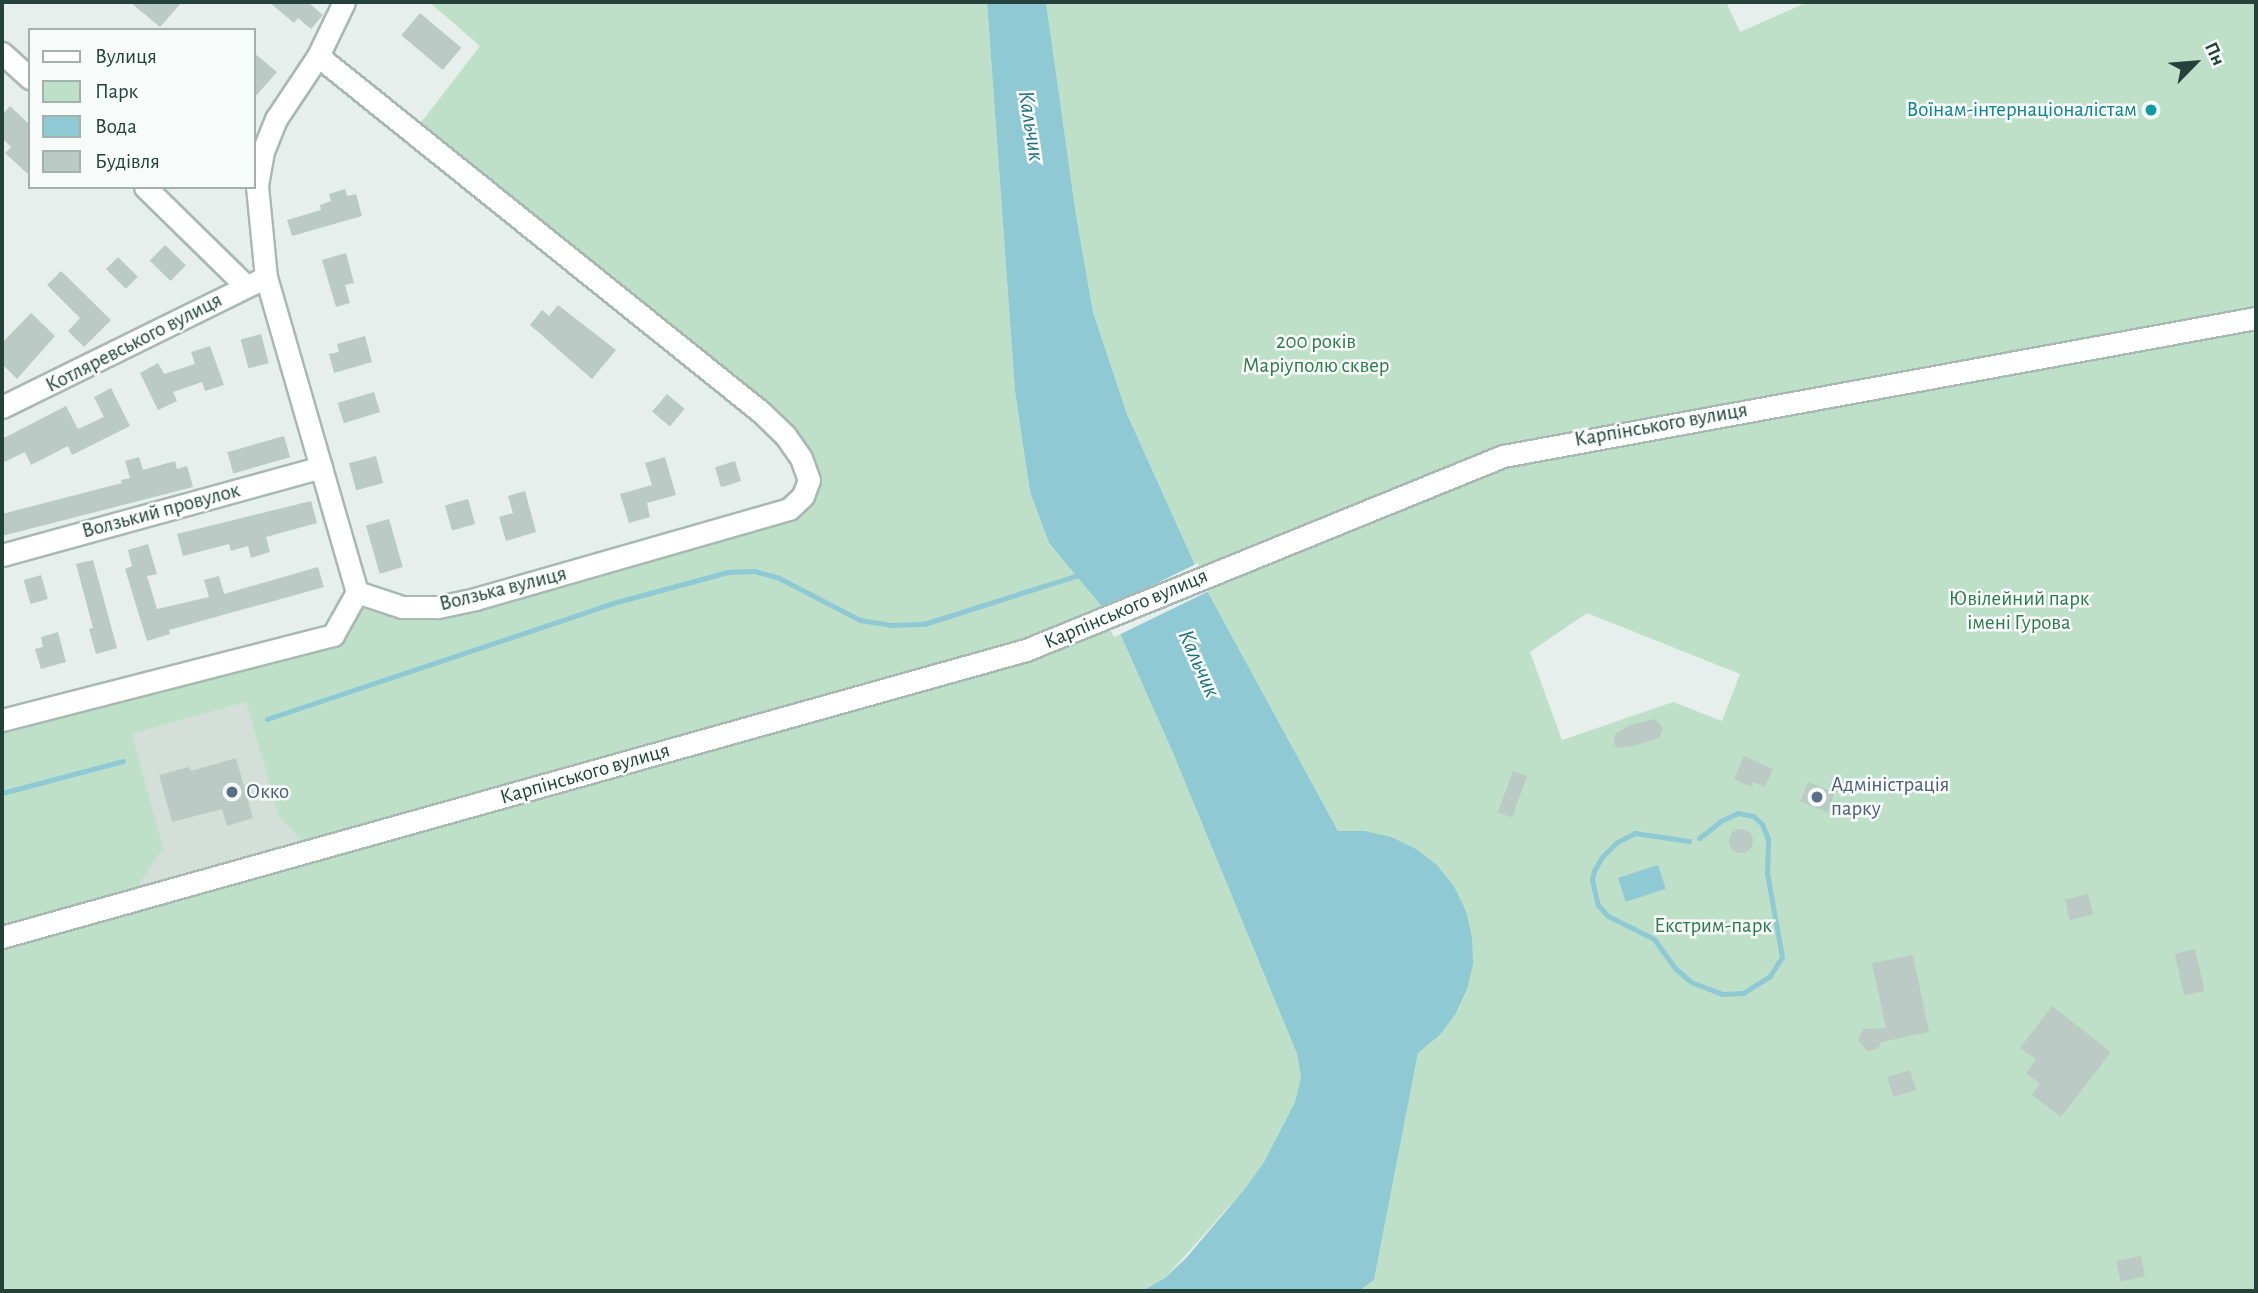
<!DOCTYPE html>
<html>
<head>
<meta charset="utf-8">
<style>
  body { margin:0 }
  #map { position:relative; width:2258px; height:1293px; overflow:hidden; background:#e6efeb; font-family:"Alegreya Sans",sans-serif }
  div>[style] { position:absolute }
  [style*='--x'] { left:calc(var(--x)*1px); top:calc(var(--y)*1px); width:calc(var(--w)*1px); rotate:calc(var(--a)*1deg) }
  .built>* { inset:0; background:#d4dfda }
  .green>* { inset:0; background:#bfe0c8 }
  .water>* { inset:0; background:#8ec9d4; transform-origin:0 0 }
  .pier>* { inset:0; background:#e6efeb; transform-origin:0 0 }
  .stream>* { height:5px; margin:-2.5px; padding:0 2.5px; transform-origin:2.5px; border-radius:2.5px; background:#8ec9d4 }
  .building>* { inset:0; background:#bbcac4; transform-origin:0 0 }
  .round { border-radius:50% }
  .roads { filter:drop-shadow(2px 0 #a8b8b2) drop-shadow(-2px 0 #a8b8b2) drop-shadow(0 2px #a8b8b2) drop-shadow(0 -2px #a8b8b2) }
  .street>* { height:21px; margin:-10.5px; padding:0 10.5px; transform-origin:10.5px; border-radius:10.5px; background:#fff }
  .secondary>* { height:21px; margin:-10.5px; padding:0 10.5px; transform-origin:10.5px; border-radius:10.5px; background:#fff }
  .dots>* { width:19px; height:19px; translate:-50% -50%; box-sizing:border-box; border:4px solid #f7fbf9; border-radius:50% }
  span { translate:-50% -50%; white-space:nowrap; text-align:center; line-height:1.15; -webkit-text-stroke:5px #f7fbf9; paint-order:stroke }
  .culture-label { font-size:21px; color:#0d838f }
  .right { translate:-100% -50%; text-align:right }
  .park-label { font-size:21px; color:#2d7a4b }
  .street-label { font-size:21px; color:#24423a }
  .service-label { font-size:21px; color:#4e5e75 }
  .left { translate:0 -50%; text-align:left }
  .water-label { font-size:23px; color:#1c6f80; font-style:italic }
  .frame { position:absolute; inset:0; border:4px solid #24423a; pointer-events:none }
  .legend { position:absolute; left:28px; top:28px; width:228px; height:161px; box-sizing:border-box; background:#f7fbf9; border:2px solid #a3b1ad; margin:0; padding:9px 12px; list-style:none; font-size:21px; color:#24423a }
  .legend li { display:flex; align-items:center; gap:14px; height:35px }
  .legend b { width:35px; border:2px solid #a3b1ad }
  .north { position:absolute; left:2160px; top:28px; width:70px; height:70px; -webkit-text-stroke:5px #f7fbf9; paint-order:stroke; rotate:65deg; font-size:19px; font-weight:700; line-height:28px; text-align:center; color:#24423a }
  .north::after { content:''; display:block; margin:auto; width:24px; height:32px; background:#24423a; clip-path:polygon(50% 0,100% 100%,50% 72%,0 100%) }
</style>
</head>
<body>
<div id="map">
  <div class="built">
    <div style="clip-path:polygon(246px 702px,278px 815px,305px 845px,133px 893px,131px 734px)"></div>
  </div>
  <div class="green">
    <div style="clip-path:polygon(429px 2px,987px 2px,1015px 391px,1030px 492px,1049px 543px,1108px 611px,1057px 631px,305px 845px,278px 815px,246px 702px,132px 734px,163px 848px,133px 893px,2px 930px,2px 720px,333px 635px,357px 592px,437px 607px,803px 496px,801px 458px,413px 133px,480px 46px)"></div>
    <div style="clip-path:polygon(1046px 2px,1726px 2px,1740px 32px,1808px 2px,2256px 2px,2256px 318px,1535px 448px,1198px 571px,1127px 414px,1093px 312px,1076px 215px)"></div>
    <div style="clip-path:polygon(evenodd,2256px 328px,2256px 1291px,1359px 1291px,1374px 1280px,1418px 1053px,1439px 1036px,1455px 1015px,1467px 991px,1472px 964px,1466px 911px,1454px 886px,1437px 865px,1365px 831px,1338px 831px,1205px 587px,1507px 465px,2256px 328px,1587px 613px,1740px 674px,1722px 721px,1673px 702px,1562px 740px,1530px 652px,1587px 613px)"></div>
    <div style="clip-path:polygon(1115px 622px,1173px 753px,1297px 1054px,1301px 1077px,1295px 1102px,1264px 1162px,1243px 1191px,1165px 1278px,1142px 1291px,2px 1291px,2px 946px)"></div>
  </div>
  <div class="water">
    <div style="clip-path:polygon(987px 2px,1046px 2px,1076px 215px,1093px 312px,1127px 414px,1205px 587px,1338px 831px,1365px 831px,1391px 837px,1416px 849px,1437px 865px,1454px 886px,1466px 911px,1472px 937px,1473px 964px,1467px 990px,1455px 1015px,1439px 1036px,1418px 1053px,1374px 1280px,1359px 1291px,1142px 1291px,1165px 1278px,1187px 1257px,1243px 1191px,1264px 1162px,1295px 1102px,1301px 1077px,1297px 1054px,1173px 753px,1115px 622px,1049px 543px,1030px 492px,1015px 391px)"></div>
    <div style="left:1658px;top:865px;width:25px;height:42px;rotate:72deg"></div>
  </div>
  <div class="pier">
    <div style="left:1198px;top:563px;width:30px;height:108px;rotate:64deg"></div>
  </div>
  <div class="stream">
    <div style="--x:267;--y:719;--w:365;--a:-18.5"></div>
    <div style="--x:613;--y:603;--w:119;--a:-15.1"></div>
    <div style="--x:728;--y:572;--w:26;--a:-2"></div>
    <div style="--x:754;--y:571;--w:24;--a:15"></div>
    <div style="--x:777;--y:577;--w:93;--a:27.4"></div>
    <div style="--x:860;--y:620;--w:31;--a:9"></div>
    <div style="--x:891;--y:625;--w:33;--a:-2"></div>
    <div style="--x:924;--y:624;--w:166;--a:-17.6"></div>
    <div style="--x:2;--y:793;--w:125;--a:-14.8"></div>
    <div style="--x:1689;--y:841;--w:55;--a:-171.6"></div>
    <div style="--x:1635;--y:833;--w:20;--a:153"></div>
    <div style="--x:1617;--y:842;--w:21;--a:135"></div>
    <div style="--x:1602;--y:857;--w:16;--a:120"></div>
    <div style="--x:1594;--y:871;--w:9;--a:103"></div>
    <div style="--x:1592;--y:880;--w:26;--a:77"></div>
    <div style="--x:1598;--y:905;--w:15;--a:48"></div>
    <div style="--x:1608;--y:916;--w:51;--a:26.6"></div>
    <div style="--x:1654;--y:939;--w:37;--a:54"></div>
    <div style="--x:1676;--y:969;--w:20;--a:41"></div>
    <div style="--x:1691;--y:982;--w:34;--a:21"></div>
    <div style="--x:1723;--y:994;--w:20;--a:-3"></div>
    <div style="--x:1743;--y:993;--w:32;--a:-32"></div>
    <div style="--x:1770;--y:976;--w:22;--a:-58"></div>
    <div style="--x:1782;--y:957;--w:85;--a:-100.1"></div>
    <div style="--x:1767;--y:873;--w:34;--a:-88"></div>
    <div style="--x:1768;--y:839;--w:16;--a:-112"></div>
    <div style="--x:1762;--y:824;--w:12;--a:-138"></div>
    <div style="--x:1753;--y:816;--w:15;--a:-169"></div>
    <div style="--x:1738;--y:813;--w:19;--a:155"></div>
    <div style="--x:1721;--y:821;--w:28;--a:142"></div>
  </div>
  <div class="building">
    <div style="clip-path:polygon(130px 2px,182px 2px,160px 27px)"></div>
    <div style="clip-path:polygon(269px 2px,312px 2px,310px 4px,323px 15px,311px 29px,298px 18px,294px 23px)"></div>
    <div style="left:420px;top:13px;width:54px;height:29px;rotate:40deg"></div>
    <div style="clip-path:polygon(254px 53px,277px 72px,254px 98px)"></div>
    <div style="clip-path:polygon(10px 106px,30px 125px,30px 176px,5px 153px,11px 147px,2px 138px,2px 115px)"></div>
    <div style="clip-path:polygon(345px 189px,347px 196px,356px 194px,362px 216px,292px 236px,287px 220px,321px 210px,320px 205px,331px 201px,329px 194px)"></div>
    <div style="left:165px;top:245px;width:29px;height:22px;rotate:44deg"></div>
    <div style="clip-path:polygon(346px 253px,354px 283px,345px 285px,350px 303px,336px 307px,322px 260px)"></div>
    <div style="left:118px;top:257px;width:28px;height:17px;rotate:45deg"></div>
    <div style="clip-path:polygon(61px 271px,111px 320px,84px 347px,68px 331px,80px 318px,47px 285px)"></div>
    <div style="clip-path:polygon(558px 305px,616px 350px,592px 379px,530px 325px,542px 310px,549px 316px)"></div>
    <div style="clip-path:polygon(31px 313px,55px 336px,17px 379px,2px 364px,2px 343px)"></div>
    <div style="left:261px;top:334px;width:30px;height:21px;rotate:75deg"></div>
    <div style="clip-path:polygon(365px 336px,372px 362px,334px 373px,329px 354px,339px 352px,337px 344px)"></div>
    <div style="clip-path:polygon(210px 346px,224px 385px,205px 391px,202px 382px,173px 392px,177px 401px,158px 410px,140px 373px,158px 363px,164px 374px,195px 364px,191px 352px)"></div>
    <div style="clip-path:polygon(111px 388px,130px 426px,72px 455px,68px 446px,31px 465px,25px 452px,2px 463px,2px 439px,66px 406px,78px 429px,104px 417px,94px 397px)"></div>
    <div style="left:374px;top:392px;width:21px;height:38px;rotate:73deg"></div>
    <div style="left:667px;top:394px;width:23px;height:23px;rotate:40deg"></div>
    <div style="left:284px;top:436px;width:22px;height:59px;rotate:74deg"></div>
    <div style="left:376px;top:456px;width:28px;height:28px;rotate:75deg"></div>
    <div style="clip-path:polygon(139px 457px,143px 470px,175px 461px,177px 469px,187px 466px,193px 487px,2px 536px,2px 514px,122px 483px,121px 480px,130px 478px,125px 461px)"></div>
    <div style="clip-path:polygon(665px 457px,676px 495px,647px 503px,650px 517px,629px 523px,620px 494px,652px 485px,645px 463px)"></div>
    <div style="left:735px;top:461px;width:21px;height:21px;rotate:73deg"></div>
    <div style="clip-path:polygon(525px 491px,536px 532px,506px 541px,499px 517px,513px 513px,508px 496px)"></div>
    <div style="left:468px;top:499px;width:26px;height:24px;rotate:74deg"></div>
    <div style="clip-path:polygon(311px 501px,317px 523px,266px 537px,270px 552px,251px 558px,248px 546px,231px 551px,229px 544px,183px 556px,177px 534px)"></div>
    <div style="left:389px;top:519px;width:50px;height:24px;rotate:74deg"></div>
    <div style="clip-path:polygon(148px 544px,157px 574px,147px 576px,157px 609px,209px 597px,204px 580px,219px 576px,224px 594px,318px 567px,324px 587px,169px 630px,170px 634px,147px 641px,125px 569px,132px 566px,128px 550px)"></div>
    <div style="clip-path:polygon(93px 560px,117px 648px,96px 654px,89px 629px,93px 628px,76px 564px)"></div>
    <div style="left:41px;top:575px;width:25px;height:18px;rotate:74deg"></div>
    <div style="clip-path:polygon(58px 632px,66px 662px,41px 669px,35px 649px,43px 647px,41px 637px)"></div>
    <div style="clip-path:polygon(1655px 719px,1663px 728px,1659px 738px,1637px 745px,1620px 748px,1614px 745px,1615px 734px,1630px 725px)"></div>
    <div style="clip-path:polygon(1744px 756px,1773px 769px,1765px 787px,1753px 782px,1751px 787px,1734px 779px)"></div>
    <div style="clip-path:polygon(236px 758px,253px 818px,227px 826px,222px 809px,172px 822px,159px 775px,189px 767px,191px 771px)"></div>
    <div style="left:1513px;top:771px;width:15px;height:44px;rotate:20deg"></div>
    <div style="left:1808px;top:782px;width:29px;height:21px;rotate:22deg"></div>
    <div class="round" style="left:1729px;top:829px;width:24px;height:24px"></div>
    <div style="left:2088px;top:894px;width:21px;height:24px;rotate:76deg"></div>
    <div style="left:2195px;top:949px;width:43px;height:21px;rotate:77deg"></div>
    <div style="clip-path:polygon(1913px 955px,1929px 1032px,1881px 1042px,1878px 1049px,1867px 1051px,1858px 1040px,1863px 1029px,1886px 1028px,1872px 963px)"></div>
    <div style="clip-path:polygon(2052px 1006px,2111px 1052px,2061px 1117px,2032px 1095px,2040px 1084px,2026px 1073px,2036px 1059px,2020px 1048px)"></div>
    <div style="left:1910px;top:1070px;width:21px;height:24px;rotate:73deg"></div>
    <div style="left:2141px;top:1256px;width:21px;height:25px;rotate:79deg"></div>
  </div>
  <div class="roads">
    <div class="street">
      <div style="--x:344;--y:2;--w:60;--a:115.7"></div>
      <div style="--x:318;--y:56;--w:76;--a:123.7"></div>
      <div style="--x:276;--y:119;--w:35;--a:112"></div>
      <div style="--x:263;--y:151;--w:36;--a:100"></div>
      <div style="--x:257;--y:186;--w:91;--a:84.4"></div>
      <div style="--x:266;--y:277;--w:328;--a:73.9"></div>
      <div style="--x:2;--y:53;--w:38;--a:42"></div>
      <div style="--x:318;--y:56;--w:568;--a:38.79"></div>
      <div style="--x:761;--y:412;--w:33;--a:44"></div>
      <div style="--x:785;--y:435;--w:28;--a:55"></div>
      <div style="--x:801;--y:458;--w:23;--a:70"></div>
      <div style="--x:809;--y:480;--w:17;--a:111"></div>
      <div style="--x:803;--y:496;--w:19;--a:137"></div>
      <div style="--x:789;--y:509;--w:326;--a:164"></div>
      <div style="--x:476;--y:599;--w:40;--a:168"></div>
      <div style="--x:437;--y:607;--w:35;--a:180"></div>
      <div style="--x:402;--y:607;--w:47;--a:-161.6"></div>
      <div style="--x:145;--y:187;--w:141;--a:44.4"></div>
      <div style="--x:2;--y:407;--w:294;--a:-26.2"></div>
      <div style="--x:2;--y:555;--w:331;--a:-15.4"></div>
      <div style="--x:2;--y:720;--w:342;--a:-14.4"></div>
      <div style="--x:333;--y:635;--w:49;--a:-60.8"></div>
    </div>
    <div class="secondary">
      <div style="--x:2;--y:937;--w:1063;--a:-15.66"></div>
      <div style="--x:1026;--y:650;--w:515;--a:-22.13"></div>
      <div style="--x:1503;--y:456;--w:766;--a:-10.39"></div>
    </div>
  </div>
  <div class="dots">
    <div style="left:2151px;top:110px;background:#0f9aa8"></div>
    <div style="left:232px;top:792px;background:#5c6f8a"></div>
    <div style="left:1817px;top:797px;background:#5c6f8a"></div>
  </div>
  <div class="culture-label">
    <span class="right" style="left:2137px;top:110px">Воїнам-інтернаціоналістам</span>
  </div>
  <div class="park-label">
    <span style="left:1316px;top:354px">200 років<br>Маріуполю сквер</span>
    <span style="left:2019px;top:611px">Ювілейний парк<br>імені Гурова</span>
    <span style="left:1713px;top:926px">Екстрим-парк</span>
  </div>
  <div class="street-label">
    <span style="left:134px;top:343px;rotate:-27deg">Котляревського вулиця</span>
    <span style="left:1661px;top:425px;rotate:-10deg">Карпінського вулиця</span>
    <span style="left:161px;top:511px;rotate:-15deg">Волзький провулок</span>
    <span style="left:503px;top:589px;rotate:-14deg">Волзька вулиця</span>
    <span style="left:1126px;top:609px;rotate:-23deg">Карпінського вулиця</span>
    <span style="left:585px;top:774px;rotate:-16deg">Карпінського вулиця</span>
  </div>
  <div class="service-label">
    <span class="left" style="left:1831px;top:797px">Адміністрація<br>парку</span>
    <span class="left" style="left:246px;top:792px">Окко</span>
  </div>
  <div class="water-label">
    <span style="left:1030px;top:126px;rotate:81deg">Кальчик</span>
    <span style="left:1198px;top:664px;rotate:66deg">Кальчик</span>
  </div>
  <div class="frame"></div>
  <ul class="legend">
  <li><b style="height:9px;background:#fff"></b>Вулиця</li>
  <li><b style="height:19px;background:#bfe0c8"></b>Парк</li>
  <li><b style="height:19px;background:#8ec9d4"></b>Вода</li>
  <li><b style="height:19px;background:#bbcac4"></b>Будівля</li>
  </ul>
  <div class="north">Пн</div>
</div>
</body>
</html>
